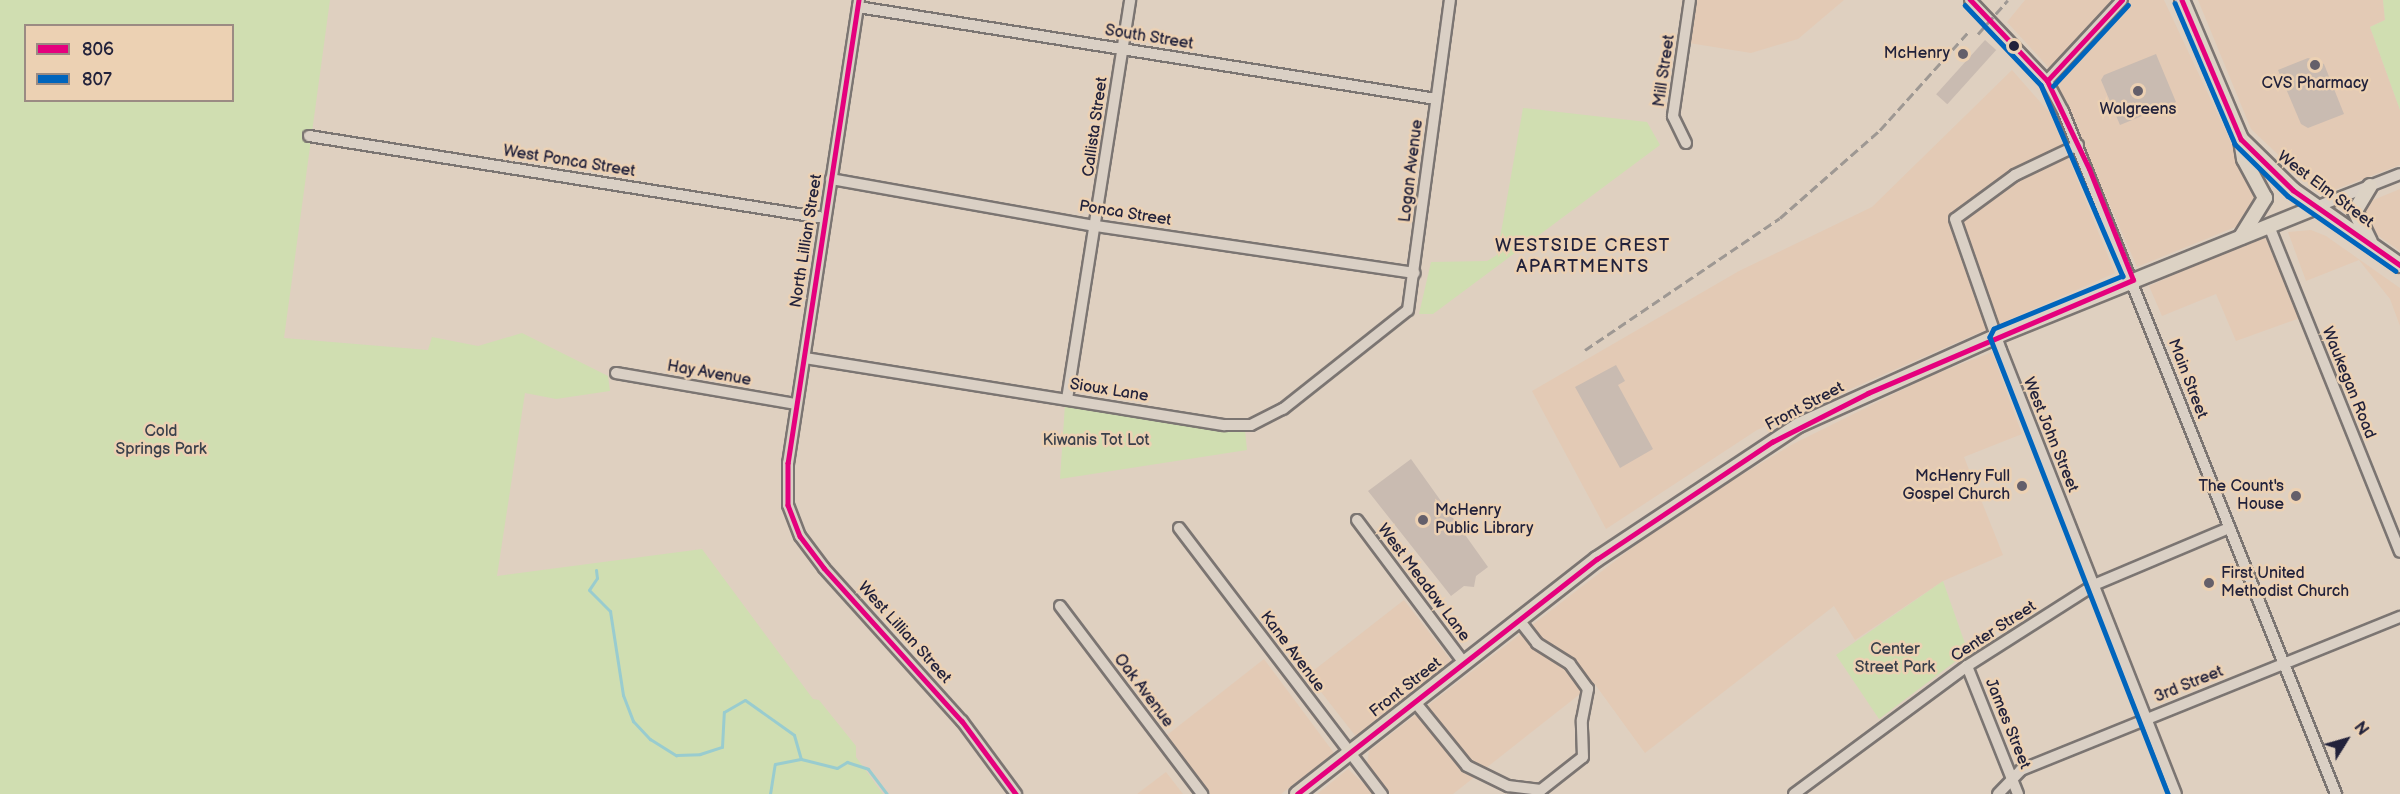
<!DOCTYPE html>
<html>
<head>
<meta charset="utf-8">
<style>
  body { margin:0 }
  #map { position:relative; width:2400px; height:794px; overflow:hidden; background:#dfd0c0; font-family:"Balsamiq Sans",sans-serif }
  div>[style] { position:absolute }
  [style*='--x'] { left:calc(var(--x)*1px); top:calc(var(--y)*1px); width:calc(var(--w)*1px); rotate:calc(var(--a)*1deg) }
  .built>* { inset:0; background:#e3cab5; transform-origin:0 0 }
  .green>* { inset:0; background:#d0deb1 }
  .stream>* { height:3px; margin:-1.5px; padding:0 1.5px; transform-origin:1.5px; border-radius:1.5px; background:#99cccf }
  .building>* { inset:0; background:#c9bbb1; transform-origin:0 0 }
  .roads { filter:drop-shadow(2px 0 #7b7572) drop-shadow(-2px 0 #7b7572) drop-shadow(0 2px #7b7572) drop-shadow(0 -2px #7b7572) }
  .minor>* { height:10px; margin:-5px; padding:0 5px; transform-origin:5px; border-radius:5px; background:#dad0c5 }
  .major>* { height:14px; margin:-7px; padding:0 7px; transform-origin:7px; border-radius:7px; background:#dcd2c4 }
  .rail>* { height:3px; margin-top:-1.5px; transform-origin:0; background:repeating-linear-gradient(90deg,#9e9893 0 9px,transparent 0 13.5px) }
  .bus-1>* { height:4.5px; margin:-2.25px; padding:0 2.25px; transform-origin:2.25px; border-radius:2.25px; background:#e5007d }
  .bus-2>* { height:4.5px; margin:-2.25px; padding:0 2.25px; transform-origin:2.25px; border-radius:2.25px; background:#0065bd }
  .dots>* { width:16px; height:16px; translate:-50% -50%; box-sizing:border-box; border:3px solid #ecd1b3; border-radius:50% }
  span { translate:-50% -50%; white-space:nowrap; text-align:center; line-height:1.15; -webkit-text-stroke:5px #ecd1b3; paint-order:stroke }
  .street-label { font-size:16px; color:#22223b }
  .poi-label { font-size:16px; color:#22223b }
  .right { translate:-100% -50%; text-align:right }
  .left { translate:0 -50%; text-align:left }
  .park-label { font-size:16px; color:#3a404b }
  .neighbourhood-label { font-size:18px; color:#22223b; letter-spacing:1.5px }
  .legend { position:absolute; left:24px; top:24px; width:210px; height:78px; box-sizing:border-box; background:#ecd1b3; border:2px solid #9b8b83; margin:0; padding:8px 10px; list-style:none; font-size:18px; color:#22223b }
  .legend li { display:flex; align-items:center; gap:12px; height:30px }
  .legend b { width:30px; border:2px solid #9b8b83 }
  .north { position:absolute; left:2316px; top:710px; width:60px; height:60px; -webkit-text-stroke:4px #ecd1b3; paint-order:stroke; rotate:53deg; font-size:16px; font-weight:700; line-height:24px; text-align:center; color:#22223b }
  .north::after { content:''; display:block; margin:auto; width:21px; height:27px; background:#22223b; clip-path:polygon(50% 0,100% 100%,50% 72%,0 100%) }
</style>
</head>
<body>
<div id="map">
  <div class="built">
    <div style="clip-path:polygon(1696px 0,1844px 0,1798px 39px,1751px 53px,1689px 43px)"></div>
    <div style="clip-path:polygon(2025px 0,2164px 0,2265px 215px,2137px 267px,2050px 69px,2007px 22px)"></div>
    <div style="clip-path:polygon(2198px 0,2383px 0,2385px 20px,2370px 27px,2400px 110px,2400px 165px,2321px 195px,2251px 129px)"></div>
    <div style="clip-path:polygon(2012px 70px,2050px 113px,2115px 273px,1757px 430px,1606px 529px,1532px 391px,1739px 271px,1872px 207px)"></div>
    <div style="clip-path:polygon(2400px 189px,2400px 251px,2344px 212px)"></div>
    <div style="clip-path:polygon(2311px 230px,2326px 236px,2400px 288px,2400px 326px,2390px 299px,2359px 260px,2306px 281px,2288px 232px)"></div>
    <div style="clip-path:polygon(2264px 234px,2300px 318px,2236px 341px,2216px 294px,2162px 316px,2149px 286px)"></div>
    <div style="clip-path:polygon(1992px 352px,2022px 434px,1964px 457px,2003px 555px,1943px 581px,1855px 640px,1834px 606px,1645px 753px,1594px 683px,1453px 794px,1390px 794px,1367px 764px,1369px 751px,1672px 517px,1793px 444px,1928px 377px)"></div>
    <div style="left:1404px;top:600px;width:78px;height:122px;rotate:52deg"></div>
    <div style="clip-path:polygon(1264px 659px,1334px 753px,1281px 794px,1210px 794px,1167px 735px)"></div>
    <div style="clip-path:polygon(1348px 769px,1375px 794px,1317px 794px)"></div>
    <div style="clip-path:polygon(1166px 772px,1183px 794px,1137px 794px)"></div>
  </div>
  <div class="green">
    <div style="clip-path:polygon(evenodd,0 0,330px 0,284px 338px,428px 350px,432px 337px,478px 346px,522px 333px,608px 376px,610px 391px,556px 399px,525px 393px,497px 576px,702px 549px,813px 699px,819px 700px,856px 746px,856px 757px,883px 794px,0 794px,0 0,26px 26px,232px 26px,232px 100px,26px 100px,26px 26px)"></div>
    <div style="clip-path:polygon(2383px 0,2400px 0,2400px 110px,2370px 27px,2385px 20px)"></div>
    <div style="clip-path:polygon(1523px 108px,1647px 122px,1660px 145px,1433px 314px,1419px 314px,1431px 262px,1487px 261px,1497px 255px)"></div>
    <div style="clip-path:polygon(1065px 404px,1245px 430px,1247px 450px,1060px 479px)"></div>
    <div style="clip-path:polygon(1943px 581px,1968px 652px,1879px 719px,1836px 655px)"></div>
  </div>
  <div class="stream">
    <div style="--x:596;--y:570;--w:8;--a:83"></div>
    <div style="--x:597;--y:578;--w:14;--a:124"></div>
    <div style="--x:589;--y:590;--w:30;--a:45"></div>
    <div style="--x:610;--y:611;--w:85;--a:81.2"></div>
    <div style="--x:623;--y:695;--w:28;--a:69"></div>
    <div style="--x:633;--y:721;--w:25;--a:47"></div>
    <div style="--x:650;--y:739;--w:31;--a:32"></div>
    <div style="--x:676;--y:755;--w:24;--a:-2"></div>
    <div style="--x:700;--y:754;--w:23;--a:-18"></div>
    <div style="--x:722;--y:747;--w:35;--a:-87"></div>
    <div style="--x:724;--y:712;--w:24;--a:-30"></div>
    <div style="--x:745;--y:700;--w:60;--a:35.5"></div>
    <div style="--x:794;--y:735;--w:25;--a:74"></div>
    <div style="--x:801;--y:759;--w:37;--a:14"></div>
    <div style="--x:837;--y:768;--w:12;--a:-31"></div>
    <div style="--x:847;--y:762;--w:22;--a:18"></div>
    <div style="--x:868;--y:769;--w:31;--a:53"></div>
    <div style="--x:770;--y:794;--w:30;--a:-81"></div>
    <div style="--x:775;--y:764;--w:26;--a:-11"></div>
  </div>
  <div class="building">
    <div style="left:1985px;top:40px;width:15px;height:73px;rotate:42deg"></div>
    <div style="clip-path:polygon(2156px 54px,2176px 102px,2120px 125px,2101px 80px,2104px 75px)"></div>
    <div style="clip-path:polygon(2308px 58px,2324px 64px,2344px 114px,2308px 128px,2301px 124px,2278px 70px)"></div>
    <div style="clip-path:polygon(1616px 365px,1625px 381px,1618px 385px,1653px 449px,1620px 468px,1575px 387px)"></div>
    <div style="clip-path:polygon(1411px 459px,1488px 567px,1476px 576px,1474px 587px,1464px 586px,1451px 596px,1368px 491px)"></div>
  </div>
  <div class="roads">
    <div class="minor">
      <div style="--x:859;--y:0;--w:468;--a:98.7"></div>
      <div style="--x:788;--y:463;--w:42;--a:90"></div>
      <div style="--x:788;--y:505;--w:33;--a:69"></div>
      <div style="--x:800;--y:536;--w:40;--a:53"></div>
      <div style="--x:824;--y:568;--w:206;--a:48"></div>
      <div style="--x:962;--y:721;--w:91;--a:53.5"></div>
      <div style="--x:1970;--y:0;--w:112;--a:46.5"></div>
      <div style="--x:2047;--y:81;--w:34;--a:62"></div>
      <div style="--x:2063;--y:111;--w:736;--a:68.21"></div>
      <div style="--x:858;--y:7;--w:585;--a:9.04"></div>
      <div style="--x:2047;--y:81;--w:110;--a:-47.2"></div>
      <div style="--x:309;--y:136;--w:520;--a:9.06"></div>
      <div style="--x:1686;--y:143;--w:30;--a:-116"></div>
      <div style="--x:1673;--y:116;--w:117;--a:-81.7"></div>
      <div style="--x:2078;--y:145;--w:70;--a:154.5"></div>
      <div style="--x:2015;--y:175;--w:74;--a:143.7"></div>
      <div style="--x:1955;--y:219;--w:139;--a:70.7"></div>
      <div style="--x:2001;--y:350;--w:477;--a:68.5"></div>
      <div style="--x:831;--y:179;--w:269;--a:10.1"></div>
      <div style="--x:1096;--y:226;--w:322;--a:8.4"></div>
      <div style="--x:2316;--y:207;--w:90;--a:-21.4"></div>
      <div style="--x:2269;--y:226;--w:351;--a:68.1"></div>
      <div style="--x:805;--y:358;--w:425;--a:9.1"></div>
      <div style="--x:1225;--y:425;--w:26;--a:0"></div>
      <div style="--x:1251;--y:425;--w:36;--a:-27"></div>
      <div style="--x:1283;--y:409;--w:159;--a:-38.4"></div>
      <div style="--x:1408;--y:310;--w:313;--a:-82.3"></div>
      <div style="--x:616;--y:373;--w:183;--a:9.8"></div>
      <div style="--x:1067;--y:399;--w:404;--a:-81"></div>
      <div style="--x:1357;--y:520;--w:179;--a:53.2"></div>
      <div style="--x:1179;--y:528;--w:335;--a:52.7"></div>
      <div style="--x:1060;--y:606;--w:236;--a:52.9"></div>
      <div style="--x:1967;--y:666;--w:138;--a:68.3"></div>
      <div style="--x:1415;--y:702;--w:82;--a:50.9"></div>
      <div style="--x:1467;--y:766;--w:46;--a:26"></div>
      <div style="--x:1508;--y:786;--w:33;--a:7"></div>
      <div style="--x:1541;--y:790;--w:53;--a:-38.2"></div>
      <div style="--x:1583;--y:757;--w:37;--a:-92"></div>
      <div style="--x:1582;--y:720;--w:32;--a:-79"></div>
      <div style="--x:1588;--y:689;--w:31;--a:-126"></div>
      <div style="--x:1570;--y:664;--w:39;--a:-148"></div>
      <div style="--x:1537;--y:643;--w:28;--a:-128"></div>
      <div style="--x:1794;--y:794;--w:215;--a:-36.5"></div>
      <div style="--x:1967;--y:666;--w:151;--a:-32.5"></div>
      <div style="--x:2094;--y:585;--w:147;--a:-22.9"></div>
      <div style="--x:1998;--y:794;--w:33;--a:-46"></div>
      <div style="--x:2021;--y:770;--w:409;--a:-22"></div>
    </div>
    <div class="major">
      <div style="--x:2182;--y:0;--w:151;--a:67"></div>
      <div style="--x:2241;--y:139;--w:73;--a:44.4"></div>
      <div style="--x:2293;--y:190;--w:131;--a:35"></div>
      <div style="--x:2370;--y:186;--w:29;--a:121"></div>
      <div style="--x:2355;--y:211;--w:34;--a:64"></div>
      <div style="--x:2241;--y:237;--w:46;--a:-58.4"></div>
      <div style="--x:2265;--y:198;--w:44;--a:-118.3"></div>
      <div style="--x:2244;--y:159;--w:20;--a:-99"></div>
      <div style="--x:1297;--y:794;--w:381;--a:-38.1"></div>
      <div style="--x:1597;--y:559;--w:242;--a:-33.6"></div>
      <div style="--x:1799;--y:425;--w:217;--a:-24.2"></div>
      <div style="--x:1997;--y:336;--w:344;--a:-22"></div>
    </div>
  </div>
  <div class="rail">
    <div style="--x:1978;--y:34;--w:45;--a:-48.6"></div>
    <div style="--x:1585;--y:350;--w:235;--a:-34.1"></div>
    <div style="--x:1780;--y:218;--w:133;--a:-41.3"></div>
    <div style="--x:1880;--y:130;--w:135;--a:-48"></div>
  </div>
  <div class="bus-1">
    <div style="--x:859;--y:0;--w:468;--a:98.7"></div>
    <div style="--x:788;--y:463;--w:42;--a:90"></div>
    <div style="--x:788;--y:505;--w:33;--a:69"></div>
    <div style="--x:800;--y:536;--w:40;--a:53"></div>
    <div style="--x:824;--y:568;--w:206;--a:48"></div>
    <div style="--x:962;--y:721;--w:91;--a:53.5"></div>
    <div style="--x:2182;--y:0;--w:151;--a:67"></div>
    <div style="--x:2241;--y:139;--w:73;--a:44.4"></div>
    <div style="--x:2293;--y:190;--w:131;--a:35"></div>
    <div style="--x:2047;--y:81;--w:110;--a:-47.2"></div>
    <div style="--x:1297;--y:794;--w:381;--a:-38.1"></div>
    <div style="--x:1597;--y:559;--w:211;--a:-33.8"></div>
    <div style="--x:1772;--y:442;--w:108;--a:-27"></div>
    <div style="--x:1868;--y:393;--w:288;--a:-23.1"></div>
    <div style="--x:2133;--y:280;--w:119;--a:-111.6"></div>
    <div style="--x:2089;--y:169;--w:98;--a:-115.5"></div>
    <div style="--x:2047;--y:81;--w:112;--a:-133.5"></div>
  </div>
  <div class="bus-2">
    <div style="--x:2175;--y:3;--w:153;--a:66.9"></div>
    <div style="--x:2235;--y:144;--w:74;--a:44.5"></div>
    <div style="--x:2288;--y:196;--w:131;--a:34.8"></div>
    <div style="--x:1965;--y:5;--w:110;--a:46.5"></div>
    <div style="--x:2041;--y:85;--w:208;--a:66.8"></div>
    <div style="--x:2123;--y:276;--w:139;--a:157.7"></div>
    <div style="--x:1994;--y:329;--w:9;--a:117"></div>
    <div style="--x:1990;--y:337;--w:490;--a:68.7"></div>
    <div style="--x:2053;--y:86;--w:110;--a:-47.2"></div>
  </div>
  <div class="dots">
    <div style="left:2014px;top:46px;background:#22223b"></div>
    <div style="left:1963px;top:54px;background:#645f6a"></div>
    <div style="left:2315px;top:65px;background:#645f6a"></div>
    <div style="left:2138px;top:91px;background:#645f6a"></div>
    <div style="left:2022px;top:486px;background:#645f6a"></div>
    <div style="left:2296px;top:496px;background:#645f6a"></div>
    <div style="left:1423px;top:520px;background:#645f6a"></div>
    <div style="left:2209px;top:583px;background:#645f6a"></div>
  </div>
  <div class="street-label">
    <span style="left:1149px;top:38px;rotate:9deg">South Street</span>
    <span style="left:1665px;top:71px;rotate:-82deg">Mill Street</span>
    <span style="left:1096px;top:127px;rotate:-82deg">Callista Street</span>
    <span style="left:569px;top:162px;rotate:9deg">West Ponca Street</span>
    <span style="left:1412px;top:171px;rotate:-83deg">Logan Avenue</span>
    <span style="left:2325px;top:190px;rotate:37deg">West Elm Street</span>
    <span style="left:1125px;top:214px;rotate:9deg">Ponca Street</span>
    <span style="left:807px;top:241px;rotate:-81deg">North Lillian Street</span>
    <span style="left:709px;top:374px;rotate:10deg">Hay Avenue</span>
    <span style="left:2187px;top:379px;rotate:69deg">Main Street</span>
    <span style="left:2348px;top:383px;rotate:68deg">Waukegan Road</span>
    <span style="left:1109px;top:391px;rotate:9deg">Sioux Lane</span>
    <span style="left:1805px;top:407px;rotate:-28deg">Front Street</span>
    <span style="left:2050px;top:435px;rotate:68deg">West John Street</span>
    <span style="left:1423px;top:583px;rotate:53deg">West Meadow Lane</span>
    <span style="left:1994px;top:632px;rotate:-33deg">Center Street</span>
    <span style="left:904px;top:633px;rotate:48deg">West Lillian Street</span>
    <span style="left:1292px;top:652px;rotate:53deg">Kane Avenue</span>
    <span style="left:2189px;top:685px;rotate:-22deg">3rd Street</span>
    <span style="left:1406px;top:688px;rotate:-38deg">Front Street</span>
    <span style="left:1143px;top:691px;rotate:53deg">Oak Avenue</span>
    <span style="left:2007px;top:724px;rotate:68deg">James Street</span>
  </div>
  <div class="poi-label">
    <span class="right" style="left:1950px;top:54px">McHenry</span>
    <span style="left:2315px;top:84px">CVS Pharmacy</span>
    <span style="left:2138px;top:110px">Walgreens</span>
    <span class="right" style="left:2010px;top:486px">McHenry Full<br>Gospel Church</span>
    <span class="right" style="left:2284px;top:496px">The Count's<br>House</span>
    <span class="left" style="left:1435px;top:520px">McHenry<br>Public Library</span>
    <span class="left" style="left:2221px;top:583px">First United<br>Methodist Church</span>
  </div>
  <div class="park-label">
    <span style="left:161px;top:441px">Cold<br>Springs Park</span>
    <span style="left:1096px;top:441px">Kiwanis Tot Lot</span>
    <span style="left:1895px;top:659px">Center<br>Street Park</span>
  </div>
  <div class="neighbourhood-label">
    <span style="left:1583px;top:257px">WESTSIDE CREST<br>APARTMENTS</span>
  </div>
  <ul class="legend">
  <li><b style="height:8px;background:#e5007d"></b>806</li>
  <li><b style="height:8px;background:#0065bd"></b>807</li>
  </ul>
  <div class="north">N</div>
</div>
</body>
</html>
